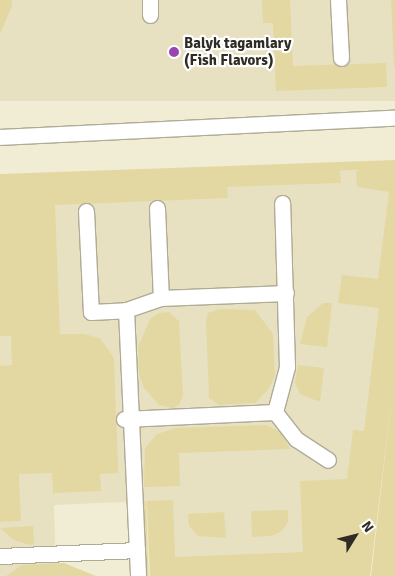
<!DOCTYPE html>
<html>
<head>
<meta charset="utf-8">
<style>
  body { margin:0 }
  #map { position:relative; width:395px; height:576px; overflow:hidden; background:#f1edd5; font-family:Signika,sans-serif }
  div>[style] { position:absolute }
  [style*='--x'] { left:calc(var(--x)*1px); top:calc(var(--y)*1px); width:calc(var(--w)*1px); rotate:calc(var(--a)*1deg) }
  .built>* { inset:0; background:#e7e1c2; transform-origin:0 0 }
  .green>* { inset:0; background:#e3d8a1; transform-origin:0 0 }
  .roads { filter:drop-shadow(1px 0 #afab95) drop-shadow(-1px 0 #afab95) drop-shadow(0 1px #afab95) drop-shadow(0 -1px #afab95) }
  .lane>* { height:15px; margin:-7.5px; padding:0 7.5px; transform-origin:7.5px; border-radius:7.5px; background:#fff }
  .dots>* { width:14px; height:14px; translate:-50% -50%; box-sizing:border-box; border:2px solid #fff; border-radius:50% }
  span { translate:-50% -50%; white-space:nowrap; text-align:center; line-height:1.15; -webkit-text-stroke:4.5px #fff; paint-order:stroke }
  .poi-label { font-size:15px; color:#2e2c24; font-weight:700 }
  .left { translate:0 -50%; text-align:left }
  .north { position:absolute; left:330px; top:511px; width:50px; height:50px; -webkit-text-stroke:4px #fff; paint-order:stroke; rotate:54deg; font-size:14px; font-weight:700; line-height:20px; text-align:center; color:#2e2c24 }
  .north::after { content:''; display:block; margin:auto; width:18px; height:22px; background:#2e2c24; clip-path:polygon(50% 0,100% 100%,50% 72%,0 100%) }
</style>
</head>
<body>
<div id="map">
  <div class="built">
    <div style="left:0;top:0;width:395px;height:101px"></div>
    <div style="clip-path:polygon(395px 169px,395px 367px,370px 576px,150px 576px,146px 501px,54px 505px,56px 576px,0 576px,0 185px)"></div>
  </div>
  <div class="green">
    <div style="clip-path:polygon(0 0,12px 0,12px 6px,0 34px)"></div>
    <div style="clip-path:polygon(262px 0,290px 0,293px 66px,386px 63px,387px 87px,276px 91px,273px 23px,263px 23px)"></div>
    <div style="clip-path:polygon(391px 0,395px 0,395px 66px,394px 66px)"></div>
    <div style="clip-path:polygon(395px 160px,395px 576px,371px 576px,393px 386px,370px 576px,150px 576px,147px 501px,173px 500px,175px 557px,303px 552px,300px 481px,347px 479px,353px 430px,364px 431px,379px 308px,338px 303px,342px 275px,378px 279px,389px 192px,357px 187px,356px 171px,361px 170px,340px 171px,341px 183px,227px 187px,228px 198px,55px 205px,60px 334px,84px 334px,100px 338px,114px 358px,119px 490px,118px 473px,100px 474px,101px 491px,53px 493px,38px 183px,52px 473px,19px 474px,21px 521px,0 522px,0 366px,12px 365px,11px 336px,0 336px,0 174px)"></div>
    <div style="clip-path:polygon(323px 303px,332px 303px,327px 347px,300px 344px,307px 317px)"></div>
    <div style="clip-path:polygon(219px 309px,255px 310px,273px 334px,275px 376px,268px 390px,255px 403px,219px 405px,209px 398px,206px 320px,208px 313px)"></div>
    <div style="clip-path:polygon(169px 312px,179px 321px,183px 396px,179px 405px,173px 408px,159px 405px,144px 388px,139px 375px,138px 347px,150px 319px,159px 313px)"></div>
    <div style="clip-path:polygon(298px 365px,324px 368px,320px 402px,300px 394px,295px 382px)"></div>
    <div style="clip-path:polygon(266px 425px,281px 432px,290px 449px,179px 453px,180px 486px,144px 487px,145px 448px,157px 434px,176px 428px)"></div>
    <div style="left:146px;top:501px;width:75px;height:5px;rotate:88deg"></div>
    <div style="clip-path:polygon(288px 510px,288px 522px,282px 531px,271px 536px,252px 537px,251px 511px)"></div>
    <div style="clip-path:polygon(224px 512px,226px 538px,198px 536px,189px 526px,188px 514px)"></div>
    <div style="clip-path:polygon(33px 526px,34px 544px,30px 545px,14px 540px,0 528px)"></div>
    <div style="clip-path:polygon(64px 563px,96px 576px,6px 576px,22px 565px)"></div>
  </div>
  <div class="roads">
    <div class="lane">
      <div style="--x:150;--y:0;--w:15;--a:90"></div>
      <div style="--x:338;--y:0;--w:58;--a:87"></div>
      <div style="--x:0;--y:137;--w:395;--a:-2.8"></div>
      <div style="--x:157;--y:208;--w:90;--a:87.5"></div>
      <div style="--x:86;--y:211;--w:101;--a:87.2"></div>
      <div style="--x:91;--y:312;--w:35;--a:-3"></div>
      <div style="--x:126;--y:310;--w:37;--a:-19"></div>
      <div style="--x:161;--y:298;--w:125;--a:-2.3"></div>
      <div style="--x:126;--y:310;--w:266;--a:87.4"></div>
      <div style="--x:275;--y:412;--w:47;--a:-75.1"></div>
      <div style="--x:287;--y:367;--w:164;--a:-91.7"></div>
      <div style="--x:124;--y:419;--w:151;--a:-2.7"></div>
      <div style="--x:275;--y:412;--w:34;--a:52"></div>
      <div style="--x:296;--y:439;--w:38;--a:33"></div>
      <div style="--x:0;--y:556;--w:137;--a:-2.5"></div>
    </div>
  </div>
  <div class="dots">
    <div style="left:174px;top:52px;background:#9b44b0"></div>
  </div>
  <div class="poi-label">
    <span class="left" style="left:184px;top:52px">Balyk tagamlary<br>(Fish Flavors)</span>
  </div>
  <div class="north">N</div>
</div>
</body>
</html>
